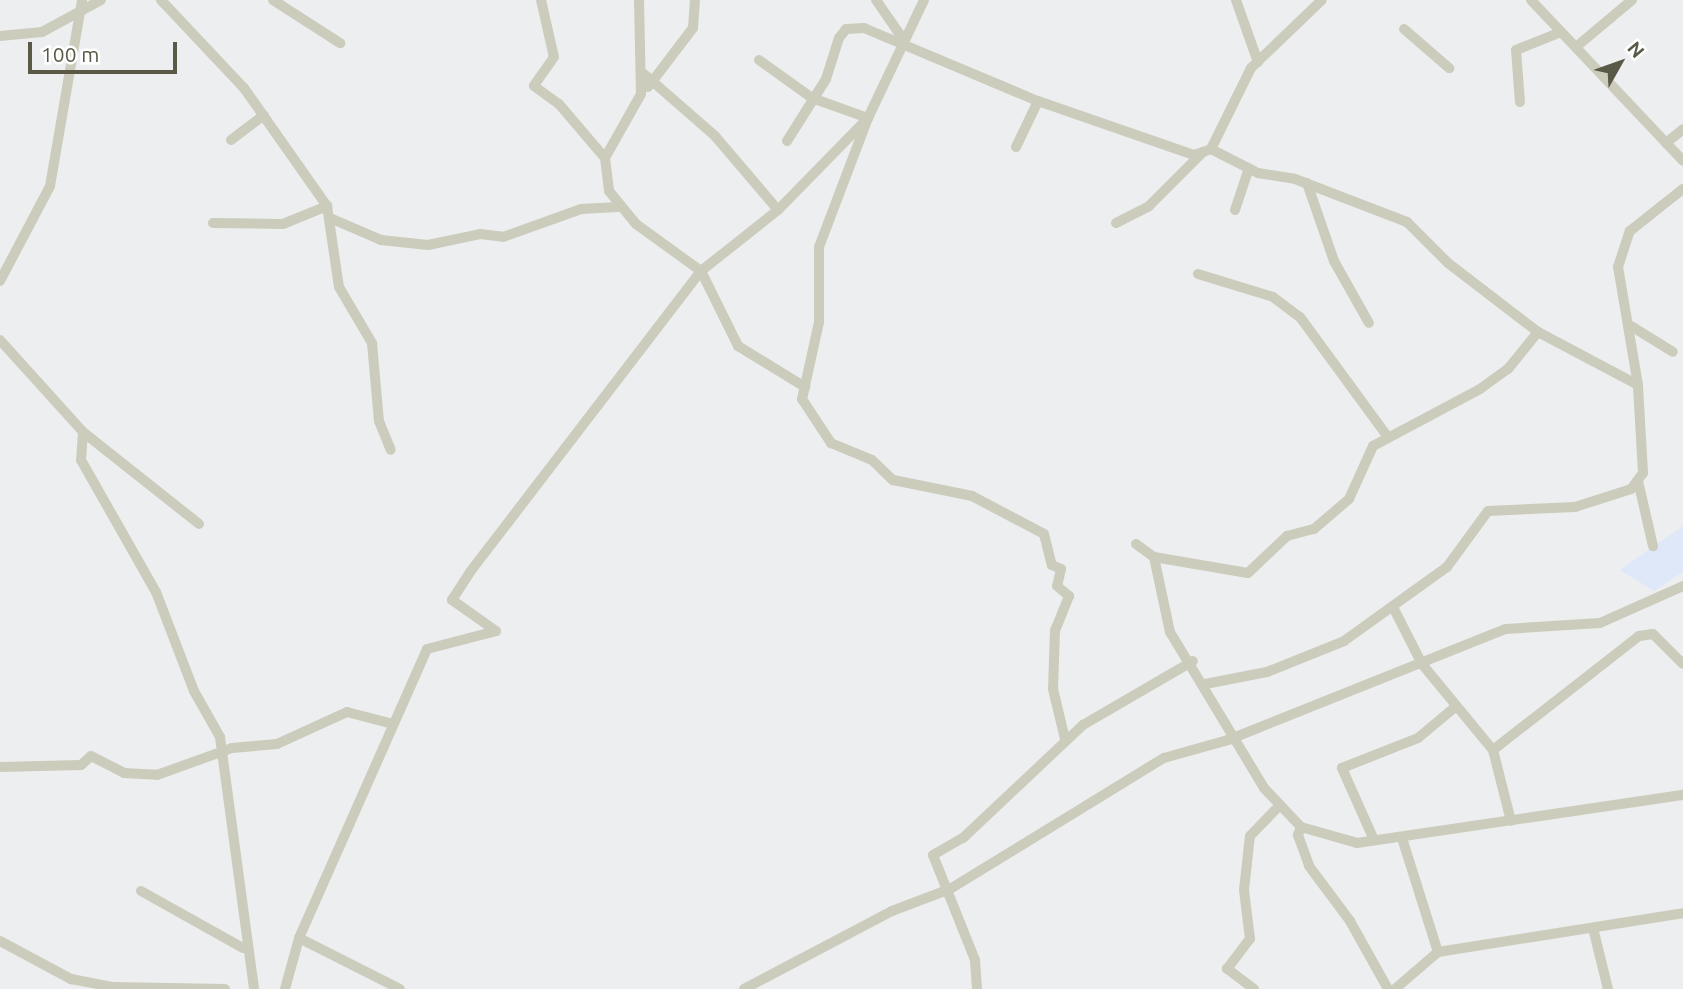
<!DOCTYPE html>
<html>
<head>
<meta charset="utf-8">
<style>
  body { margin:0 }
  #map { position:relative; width:1683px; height:989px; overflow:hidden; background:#edeef0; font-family:Ubuntu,sans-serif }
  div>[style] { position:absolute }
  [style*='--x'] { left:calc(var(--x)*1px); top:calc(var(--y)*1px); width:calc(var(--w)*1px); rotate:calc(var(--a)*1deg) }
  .medical>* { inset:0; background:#dee8f9 }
  .street>* { height:10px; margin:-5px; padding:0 5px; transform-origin:5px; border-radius:5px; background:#ccccbc }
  span { translate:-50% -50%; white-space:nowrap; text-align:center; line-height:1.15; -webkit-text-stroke:5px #fff; paint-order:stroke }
  .north { position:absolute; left:1585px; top:28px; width:70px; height:70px; -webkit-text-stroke:5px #fff; paint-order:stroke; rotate:50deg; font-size:19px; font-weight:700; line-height:28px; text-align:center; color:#595946 }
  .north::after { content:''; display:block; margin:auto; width:24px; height:32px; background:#595946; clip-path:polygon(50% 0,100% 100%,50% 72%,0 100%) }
  .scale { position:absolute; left:28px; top:42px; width:149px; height:32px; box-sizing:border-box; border:4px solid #595946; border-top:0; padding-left:9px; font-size:21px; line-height:24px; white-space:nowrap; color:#595946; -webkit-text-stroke:5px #fff; paint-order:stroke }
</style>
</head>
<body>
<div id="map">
  <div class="medical">
    <div style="clip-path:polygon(1683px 526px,1683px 572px,1654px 591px,1620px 570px)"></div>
  </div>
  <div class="street">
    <div style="--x:161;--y:0;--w:121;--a:46.7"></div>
    <div style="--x:244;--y:88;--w:144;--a:54.9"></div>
    <div style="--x:327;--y:206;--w:82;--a:81.6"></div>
    <div style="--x:339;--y:287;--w:65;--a:59.5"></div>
    <div style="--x:372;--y:343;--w:78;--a:84.9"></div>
    <div style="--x:379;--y:421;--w:31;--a:68"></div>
    <div style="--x:273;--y:0;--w:80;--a:32.7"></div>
    <div style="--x:541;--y:0;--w:58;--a:77.2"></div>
    <div style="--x:554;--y:57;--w:35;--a:125"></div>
    <div style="--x:534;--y:86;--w:31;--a:36"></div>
    <div style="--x:559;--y:104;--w:71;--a:49.6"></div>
    <div style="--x:639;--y:0;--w:94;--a:88.8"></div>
    <div style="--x:641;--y:94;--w:73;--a:119.4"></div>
    <div style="--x:605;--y:158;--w:33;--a:83"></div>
    <div style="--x:609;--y:191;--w:43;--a:50.7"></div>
    <div style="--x:636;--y:224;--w:80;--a:35.9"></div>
    <div style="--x:701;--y:271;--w:84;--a:63.7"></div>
    <div style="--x:738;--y:346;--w:79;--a:31.5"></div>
    <div style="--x:876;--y:0;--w:47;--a:55.3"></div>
    <div style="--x:1236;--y:0;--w:66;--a:70.5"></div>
    <div style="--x:1531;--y:0;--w:221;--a:46.6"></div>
    <div style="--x:1404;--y:29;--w:60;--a:40.9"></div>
    <div style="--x:0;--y:36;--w:42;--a:-5.4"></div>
    <div style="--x:42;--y:32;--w:67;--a:-28.5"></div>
    <div style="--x:1576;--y:47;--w:73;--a:-40"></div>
    <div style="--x:759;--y:60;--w:65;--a:35.6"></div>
    <div style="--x:812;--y:98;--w:59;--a:19.7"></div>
    <div style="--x:868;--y:118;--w:138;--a:110.8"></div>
    <div style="--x:819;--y:247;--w:75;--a:90"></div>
    <div style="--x:819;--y:322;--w:79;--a:102.4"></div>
    <div style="--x:802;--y:399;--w:53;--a:56.6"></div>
    <div style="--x:831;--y:443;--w:44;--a:22.5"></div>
    <div style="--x:872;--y:460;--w:29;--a:44"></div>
    <div style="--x:893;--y:480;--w:81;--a:11.4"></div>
    <div style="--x:972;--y:496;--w:81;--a:27.8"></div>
    <div style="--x:1044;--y:534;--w:32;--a:76"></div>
    <div style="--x:1052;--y:565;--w:10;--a:24"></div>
    <div style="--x:1061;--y:569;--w:17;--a:103"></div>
    <div style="--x:1057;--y:586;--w:16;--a:40"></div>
    <div style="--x:1069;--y:596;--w:37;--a:112"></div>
    <div style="--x:1055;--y:630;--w:59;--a:91.9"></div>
    <div style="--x:1053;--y:689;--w:51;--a:76.5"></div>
    <div style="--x:644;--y:74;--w:94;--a:41.1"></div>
    <div style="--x:715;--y:136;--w:97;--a:49.6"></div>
    <div style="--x:648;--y:87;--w:74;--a:-52.7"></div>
    <div style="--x:693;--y:28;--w:28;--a:-86"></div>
    <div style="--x:1520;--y:102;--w:52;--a:-94.4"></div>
    <div style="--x:1516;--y:50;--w:48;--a:-21.8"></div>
    <div style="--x:231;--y:140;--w:41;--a:-37.1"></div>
    <div style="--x:787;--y:141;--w:73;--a:-57.8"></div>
    <div style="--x:826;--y:79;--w:43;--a:-72.4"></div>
    <div style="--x:839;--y:38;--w:11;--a:-52"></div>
    <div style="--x:846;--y:29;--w:18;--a:-3"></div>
    <div style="--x:864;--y:28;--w:189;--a:22.8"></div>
    <div style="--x:1038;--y:101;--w:165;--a:19.1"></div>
    <div style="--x:1194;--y:155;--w:18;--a:-19"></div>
    <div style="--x:1211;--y:149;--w:90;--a:-63.7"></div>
    <div style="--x:1251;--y:68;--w:98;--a:-43.8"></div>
    <div style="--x:1666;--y:143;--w:22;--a:-39"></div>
    <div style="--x:1016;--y:147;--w:51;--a:-64.4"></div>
    <div style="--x:1211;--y:149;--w:53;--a:27.1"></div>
    <div style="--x:1258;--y:173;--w:37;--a:9"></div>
    <div style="--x:1295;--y:179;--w:120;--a:21"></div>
    <div style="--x:1407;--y:222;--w:58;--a:45"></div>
    <div style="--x:1448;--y:263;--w:113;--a:37.5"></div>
    <div style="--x:1538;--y:332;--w:113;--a:27.9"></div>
    <div style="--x:1307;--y:183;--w:83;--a:70.9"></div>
    <div style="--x:1334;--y:261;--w:71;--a:60.6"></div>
    <div style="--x:1235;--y:210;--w:44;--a:-71.6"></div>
    <div style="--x:330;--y:218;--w:56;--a:23.3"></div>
    <div style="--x:381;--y:240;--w:47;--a:6.1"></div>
    <div style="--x:428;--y:245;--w:53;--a:-11.9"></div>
    <div style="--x:480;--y:234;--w:23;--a:7"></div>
    <div style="--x:503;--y:237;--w:83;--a:-19.7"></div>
    <div style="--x:581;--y:209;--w:37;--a:-3"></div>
    <div style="--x:213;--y:223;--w:70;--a:0.8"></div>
    <div style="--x:283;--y:224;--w:48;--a:-22.2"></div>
    <div style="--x:1116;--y:223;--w:37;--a:-27"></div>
    <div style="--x:1149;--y:206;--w:76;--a:-45"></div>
    <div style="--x:1198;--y:274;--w:78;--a:17"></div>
    <div style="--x:1273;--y:297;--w:34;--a:37"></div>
    <div style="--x:1300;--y:317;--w:147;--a:53.8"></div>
    <div style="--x:0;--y:281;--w:107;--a:-62.2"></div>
    <div style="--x:50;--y:186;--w:189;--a:-80.2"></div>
    <div style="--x:1631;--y:326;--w:49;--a:31.8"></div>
    <div style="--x:0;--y:340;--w:124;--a:47.9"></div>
    <div style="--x:83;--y:432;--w:148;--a:38.4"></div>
    <div style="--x:83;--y:432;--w:28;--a:94"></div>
    <div style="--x:81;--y:460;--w:152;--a:60.4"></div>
    <div style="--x:156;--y:592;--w:106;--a:69"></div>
    <div style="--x:194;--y:691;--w:53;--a:60.5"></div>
    <div style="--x:220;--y:737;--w:254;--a:82.3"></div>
    <div style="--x:1638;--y:481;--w:67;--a:77"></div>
    <div style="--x:1136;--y:544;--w:22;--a:36"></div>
    <div style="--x:1154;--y:557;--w:95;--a:9.7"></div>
    <div style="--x:1248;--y:573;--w:54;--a:-43.5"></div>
    <div style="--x:1287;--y:536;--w:28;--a:-15"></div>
    <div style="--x:1314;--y:529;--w:46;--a:-40.6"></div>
    <div style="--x:1349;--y:499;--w:58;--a:-65.6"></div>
    <div style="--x:1373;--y:446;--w:121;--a:-28"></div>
    <div style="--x:1480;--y:389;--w:34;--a:-36"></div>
    <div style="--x:1508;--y:369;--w:48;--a:-51"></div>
    <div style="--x:1154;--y:557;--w:77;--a:78"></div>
    <div style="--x:1170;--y:632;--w:182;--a:58.9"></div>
    <div style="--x:1264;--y:788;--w:54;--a:46.5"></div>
    <div style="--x:1301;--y:827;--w:58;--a:15.9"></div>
    <div style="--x:1357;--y:843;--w:330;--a:-8.4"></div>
    <div style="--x:1393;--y:607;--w:64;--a:63"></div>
    <div style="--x:1422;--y:664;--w:112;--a:50.5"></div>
    <div style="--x:1493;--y:750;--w:73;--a:75.8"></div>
    <div style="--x:496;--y:631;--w:54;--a:-144.8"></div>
    <div style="--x:452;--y:600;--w:33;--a:-57"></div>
    <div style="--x:470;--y:572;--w:379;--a:-52.5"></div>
    <div style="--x:701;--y:271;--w:98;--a:-38.4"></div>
    <div style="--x:778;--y:210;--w:129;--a:-45.6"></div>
    <div style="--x:868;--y:118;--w:131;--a:-64.6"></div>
    <div style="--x:1205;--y:684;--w:63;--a:-11"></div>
    <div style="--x:1267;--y:672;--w:83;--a:-21.9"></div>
    <div style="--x:1344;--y:641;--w:127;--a:-35.7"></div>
    <div style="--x:1447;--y:567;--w:69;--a:-53.8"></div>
    <div style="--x:1488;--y:511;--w:87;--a:-2.6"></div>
    <div style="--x:1575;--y:507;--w:59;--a:-17.8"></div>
    <div style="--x:1631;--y:489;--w:20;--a:-53"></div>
    <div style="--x:1643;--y:473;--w:88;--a:-93.3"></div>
    <div style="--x:1638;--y:385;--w:120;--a:-99.6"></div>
    <div style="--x:1618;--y:267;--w:38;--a:-72"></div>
    <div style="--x:1630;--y:231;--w:68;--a:-38.4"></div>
    <div style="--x:1493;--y:750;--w:185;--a:-38"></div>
    <div style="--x:1639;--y:636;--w:14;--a:-8"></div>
    <div style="--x:1653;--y:634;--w:42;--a:45"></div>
    <div style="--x:0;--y:767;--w:81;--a:-1.4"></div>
    <div style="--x:81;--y:765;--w:13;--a:-42"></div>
    <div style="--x:91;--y:756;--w:37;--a:27"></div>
    <div style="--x:124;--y:773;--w:33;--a:3"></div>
    <div style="--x:157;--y:775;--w:80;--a:-19.8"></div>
    <div style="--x:232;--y:748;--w:45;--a:-5.1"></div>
    <div style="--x:277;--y:744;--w:77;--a:-24.6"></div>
    <div style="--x:347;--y:712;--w:48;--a:14.6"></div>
    <div style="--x:1301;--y:827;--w:9;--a:111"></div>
    <div style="--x:1298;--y:835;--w:33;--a:70"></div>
    <div style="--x:1309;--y:866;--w:69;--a:53.3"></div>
    <div style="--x:1350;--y:921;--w:78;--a:60.8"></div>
    <div style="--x:1402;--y:838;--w:120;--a:72.5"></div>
    <div style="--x:1374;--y:840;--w:79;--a:-114"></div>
    <div style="--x:1342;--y:768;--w:82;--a:-21.5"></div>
    <div style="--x:1418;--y:738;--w:47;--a:-39.8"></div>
    <div style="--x:141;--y:891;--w:117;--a:29.2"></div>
    <div style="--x:1593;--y:928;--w:63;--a:76.2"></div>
    <div style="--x:299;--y:938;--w:113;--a:26.8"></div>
    <div style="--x:0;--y:941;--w:81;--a:28.2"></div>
    <div style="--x:71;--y:979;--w:43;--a:10.8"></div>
    <div style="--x:113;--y:987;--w:112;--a:1"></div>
    <div style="--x:285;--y:989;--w:53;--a:-74.6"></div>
    <div style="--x:299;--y:938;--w:316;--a:-66.1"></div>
    <div style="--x:427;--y:649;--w:71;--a:-14.6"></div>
    <div style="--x:744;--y:989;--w:167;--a:-27.8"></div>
    <div style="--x:892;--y:911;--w:62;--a:-20.8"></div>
    <div style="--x:950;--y:889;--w:251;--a:-31.5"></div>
    <div style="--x:1164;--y:758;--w:66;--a:-15.7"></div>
    <div style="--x:1228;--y:740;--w:299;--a:-21.8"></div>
    <div style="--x:1506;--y:629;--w:94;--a:-3.7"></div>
    <div style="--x:1600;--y:623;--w:91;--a:-24"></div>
    <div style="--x:977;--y:989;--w:29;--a:-94"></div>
    <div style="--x:975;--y:960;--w:113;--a:-111.8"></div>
    <div style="--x:933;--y:855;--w:34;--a:-30"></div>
    <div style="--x:963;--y:838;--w:165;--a:-43.3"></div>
    <div style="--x:1083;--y:725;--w:127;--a:-30.2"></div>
    <div style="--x:1254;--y:989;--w:34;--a:-143"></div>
    <div style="--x:1227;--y:969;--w:38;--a:-53"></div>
    <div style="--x:1250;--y:939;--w:49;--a:-97"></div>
    <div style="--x:1244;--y:890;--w:54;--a:-83.7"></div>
    <div style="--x:1250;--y:836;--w:43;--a:-45.9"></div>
    <div style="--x:1395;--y:989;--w:57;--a:-40.7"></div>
    <div style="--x:1438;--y:952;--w:248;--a:-9"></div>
  </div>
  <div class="north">N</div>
  <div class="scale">100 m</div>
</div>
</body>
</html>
